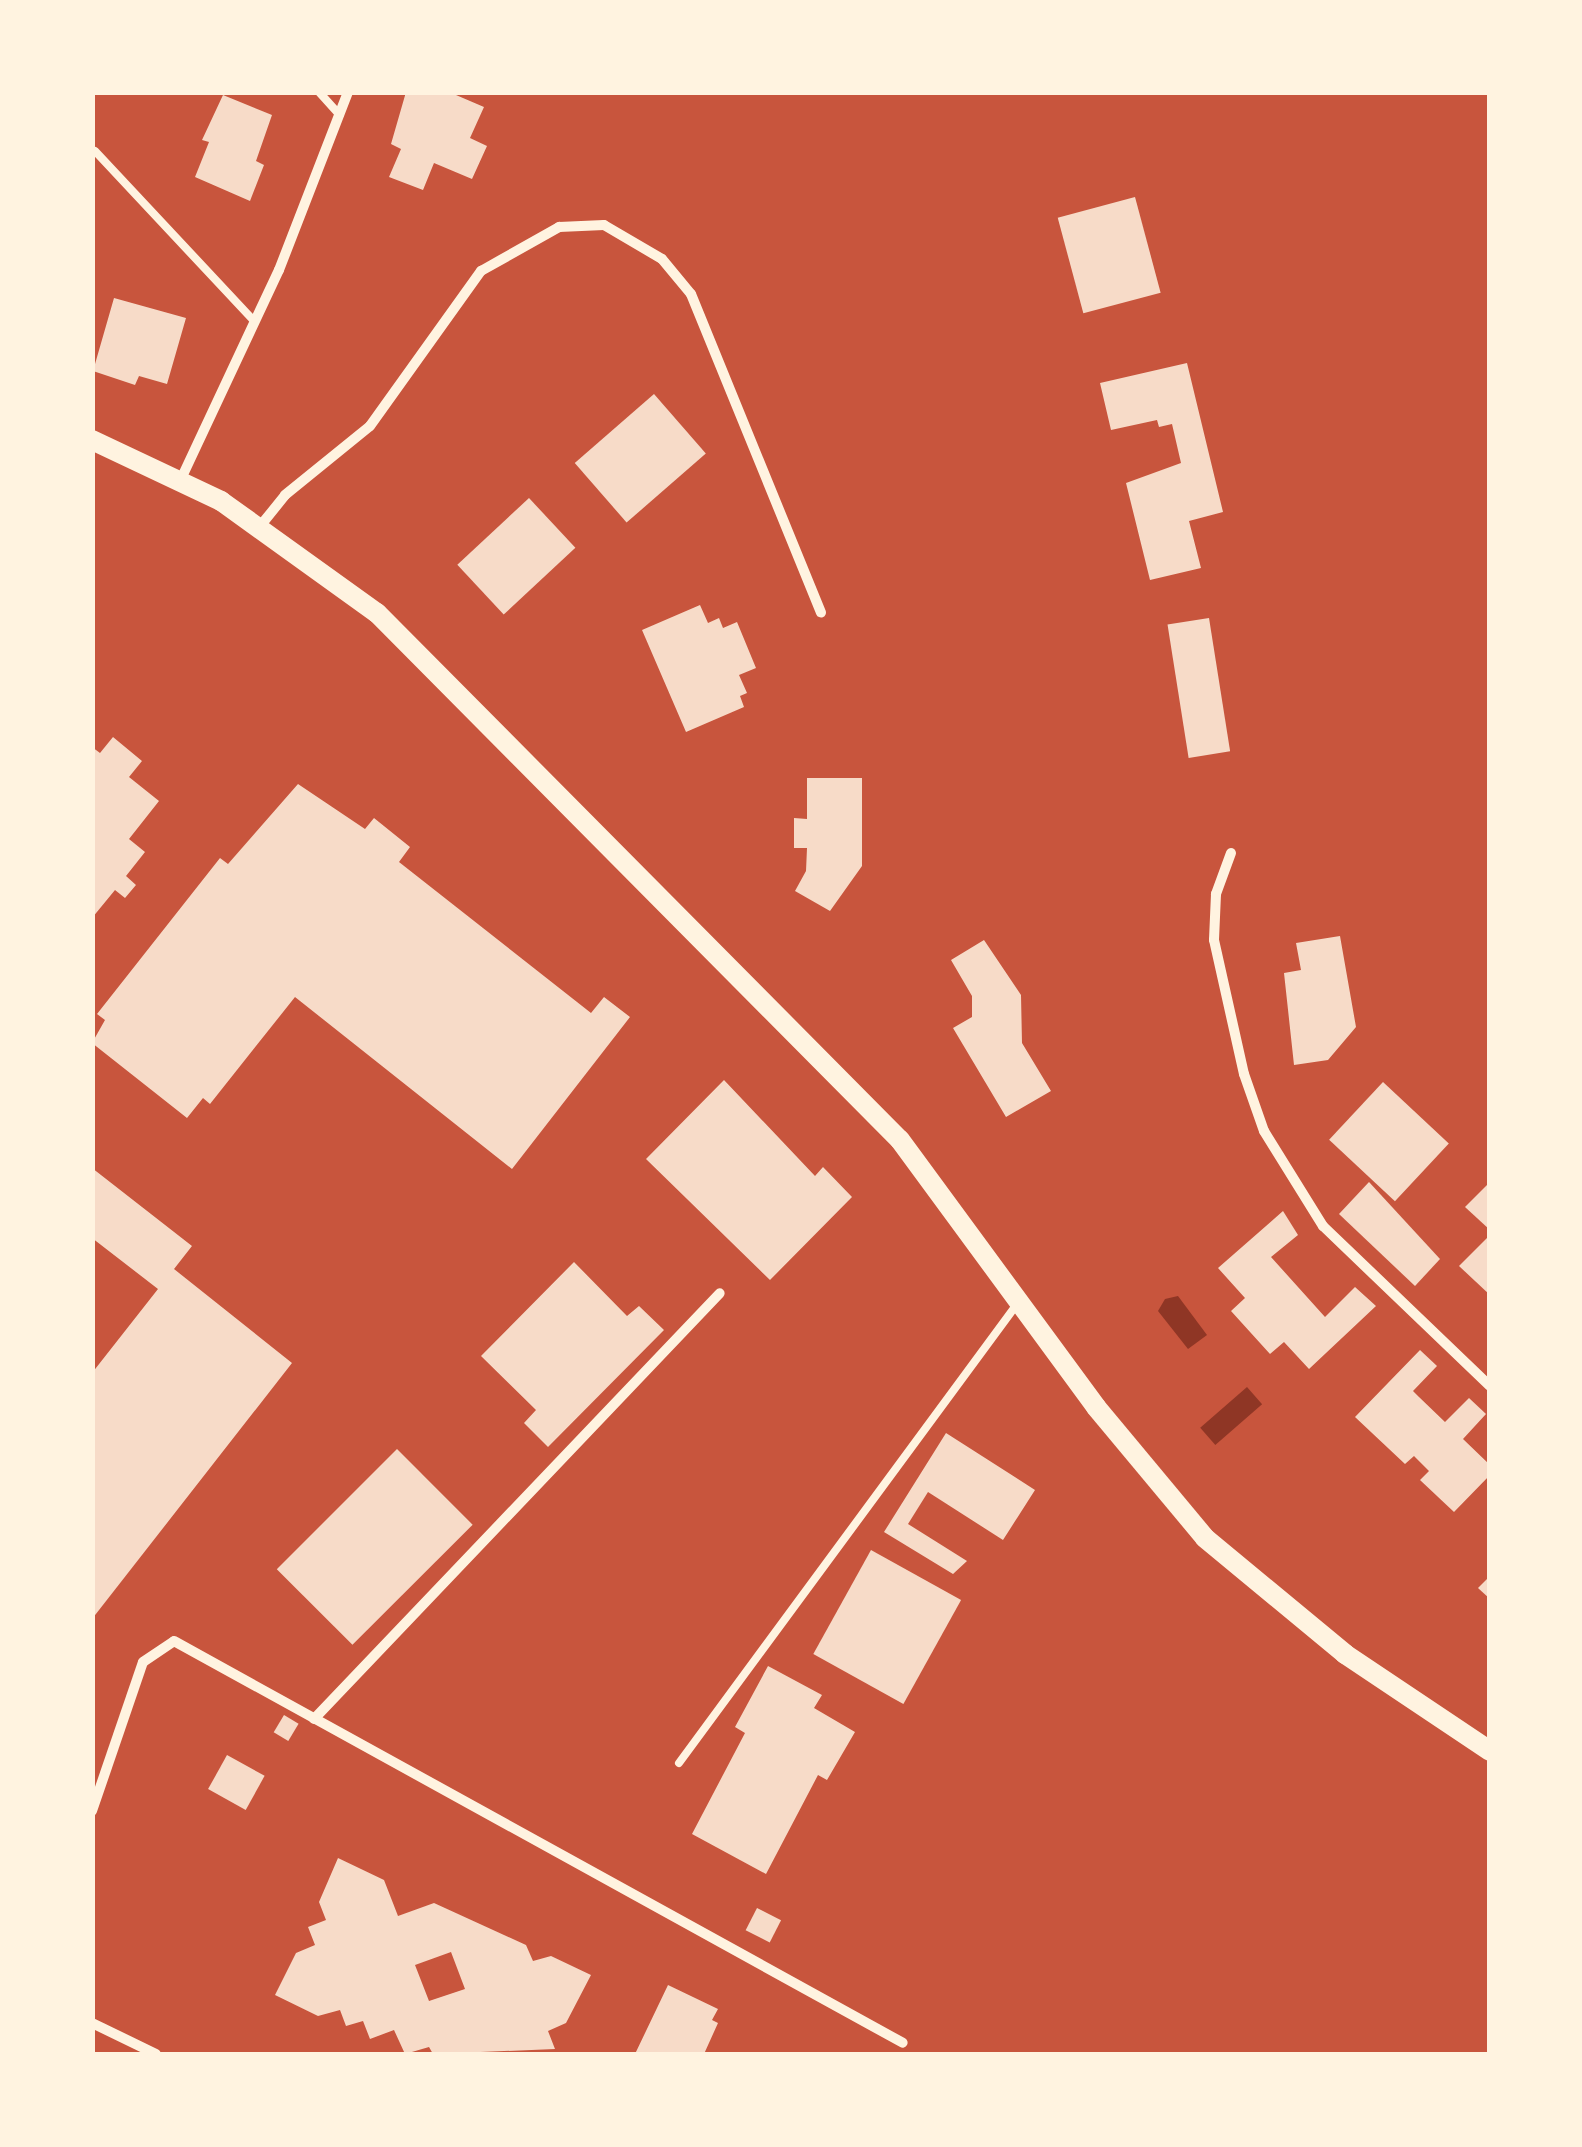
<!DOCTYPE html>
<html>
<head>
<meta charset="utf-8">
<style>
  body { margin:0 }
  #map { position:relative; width:1582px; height:2147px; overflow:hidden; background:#c8553d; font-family:Cabin,sans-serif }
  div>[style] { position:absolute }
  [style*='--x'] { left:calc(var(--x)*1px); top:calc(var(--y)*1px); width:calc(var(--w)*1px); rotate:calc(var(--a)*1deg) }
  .water>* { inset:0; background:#8f3625; transform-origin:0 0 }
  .building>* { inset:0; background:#f7dbc8; transform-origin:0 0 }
  .service>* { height:8px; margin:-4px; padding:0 4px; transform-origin:4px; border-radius:4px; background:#fff3e0 }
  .minor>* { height:10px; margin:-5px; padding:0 5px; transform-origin:5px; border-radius:5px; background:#fff3e0 }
  .secondary>* { height:20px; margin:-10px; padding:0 10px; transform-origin:10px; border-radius:10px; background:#fff3e0 }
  span { translate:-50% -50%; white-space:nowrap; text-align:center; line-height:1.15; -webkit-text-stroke:9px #fff3e0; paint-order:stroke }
  .frame { position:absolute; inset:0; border:95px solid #fff3e0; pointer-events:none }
</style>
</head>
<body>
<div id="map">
  <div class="water">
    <div style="clip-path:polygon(1178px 1296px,1207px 1335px,1188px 1349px,1158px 1311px,1165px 1299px)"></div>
    <div style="left:1247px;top:1387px;width:23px;height:62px;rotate:49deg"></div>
  </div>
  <div class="building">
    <div style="clip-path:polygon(406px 92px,449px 92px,484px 107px,470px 138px,487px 146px,472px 179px,434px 163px,423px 190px,389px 177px,401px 149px,391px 144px)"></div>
    <div style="clip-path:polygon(223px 95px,272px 115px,256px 161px,264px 165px,250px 201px,195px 177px,209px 142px,202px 140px)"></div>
    <div style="left:1135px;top:197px;width:99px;height:80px;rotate:75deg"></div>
    <div style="clip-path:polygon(114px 298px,186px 318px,167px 384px,139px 376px,135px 385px,93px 371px)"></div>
    <div style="clip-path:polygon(1187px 363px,1223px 512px,1189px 521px,1201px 568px,1150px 580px,1126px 483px,1181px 463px,1172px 424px,1159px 427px,1157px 420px,1111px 430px,1100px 383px)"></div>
    <div style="left:654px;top:394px;width:79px;height:105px;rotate:49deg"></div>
    <div style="left:529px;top:498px;width:68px;height:98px;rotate:47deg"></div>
    <div style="clip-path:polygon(700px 605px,708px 623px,719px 618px,723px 628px,737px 622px,756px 668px,739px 675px,747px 693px,740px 696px,744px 707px,686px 732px,642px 630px)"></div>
    <div style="left:1209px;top:618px;width:135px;height:42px;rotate:81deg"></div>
    <div style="clip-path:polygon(113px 737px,142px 761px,129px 777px,159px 801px,129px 839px,145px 852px,126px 876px,136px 885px,125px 898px,115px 890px,92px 918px,92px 747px,100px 753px)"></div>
    <div style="clip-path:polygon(807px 778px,862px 778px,862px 866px,830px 911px,795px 891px,806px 871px,807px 848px,794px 848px,794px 818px,807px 819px)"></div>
    <div style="clip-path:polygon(298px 784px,365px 829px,374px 818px,410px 847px,399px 862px,591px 1013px,604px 997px,630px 1017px,512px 1169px,295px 997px,210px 1104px,203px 1098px,187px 1118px,92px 1043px,105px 1020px,97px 1014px,220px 858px,228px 864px)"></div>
    <div style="clip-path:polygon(1340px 936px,1356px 1027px,1328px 1060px,1294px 1065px,1284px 973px,1301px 970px,1296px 943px)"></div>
    <div style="clip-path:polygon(984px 940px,1021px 995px,1022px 1043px,1051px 1091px,1006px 1117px,953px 1028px,972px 1017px,972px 996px,951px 960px)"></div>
    <div style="clip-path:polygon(724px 1080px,815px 1176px,823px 1167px,852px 1197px,770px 1280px,646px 1159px)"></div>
    <div style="left:1383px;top:1082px;width:90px;height:79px;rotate:43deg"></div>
    <div style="clip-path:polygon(92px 1168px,192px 1246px,174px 1269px,292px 1363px,92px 1619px,92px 1373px,158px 1289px,92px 1238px)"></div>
    <div style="clip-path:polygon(1369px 1182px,1440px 1259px,1415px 1286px,1339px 1214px)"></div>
    <div style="clip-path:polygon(1490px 1182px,1490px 1230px,1465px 1207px)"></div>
    <div style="clip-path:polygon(1283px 1211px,1298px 1235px,1271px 1257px,1325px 1317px,1355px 1287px,1376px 1306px,1309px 1369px,1284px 1342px,1270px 1354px,1231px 1311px,1245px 1298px,1218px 1268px)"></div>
    <div style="clip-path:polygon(1490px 1235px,1490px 1295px,1459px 1266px)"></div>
    <div style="clip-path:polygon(574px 1262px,627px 1316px,639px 1306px,664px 1330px,548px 1447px,524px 1423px,536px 1410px,481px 1356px)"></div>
    <div style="clip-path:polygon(1420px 1350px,1437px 1366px,1413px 1391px,1419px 1397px,1445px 1422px,1469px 1398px,1486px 1414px,1463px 1439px,1490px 1465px,1490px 1475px,1454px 1512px,1420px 1480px,1429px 1471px,1414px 1456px,1405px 1464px,1355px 1417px)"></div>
    <div style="clip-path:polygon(946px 1433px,1035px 1490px,1003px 1540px,928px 1492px,908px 1524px,967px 1561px,953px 1574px,884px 1532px)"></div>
    <div style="left:397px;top:1449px;width:107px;height:170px;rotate:45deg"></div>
    <div style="left:871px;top:1550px;width:103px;height:119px;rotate:29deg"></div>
    <div style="clip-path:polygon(1490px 1576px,1490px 1599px,1478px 1588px)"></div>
    <div style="clip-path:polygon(768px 1666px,822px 1695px,814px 1708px,855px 1732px,827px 1780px,818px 1775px,766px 1874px,692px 1834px,745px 1733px,735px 1727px)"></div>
    <div style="left:284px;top:1715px;width:17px;height:20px;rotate:31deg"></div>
    <div style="left:227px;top:1755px;width:43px;height:39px;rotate:29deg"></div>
    <div style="clip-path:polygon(evenodd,338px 1858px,384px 1880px,398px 1916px,434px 1903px,526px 1945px,533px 1961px,551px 1956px,591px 1975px,566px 2023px,548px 2031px,555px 2049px,433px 2054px,429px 2047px,405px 2054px,394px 2030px,370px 2039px,363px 2021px,346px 2026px,340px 2010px,318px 2016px,275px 1995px,296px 1953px,315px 1945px,308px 1927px,326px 1920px,319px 1902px,338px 1858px,451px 1952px,465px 1989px,429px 2001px,415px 1965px,451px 1952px)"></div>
    <div style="left:757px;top:1908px;width:27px;height:25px;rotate:27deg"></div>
    <div style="clip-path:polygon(668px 1985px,718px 2009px,712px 2020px,718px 2023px,704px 2054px,635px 2054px)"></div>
  </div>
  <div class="service">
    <div style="--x:319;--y:92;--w:31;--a:48"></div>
    <div style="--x:95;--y:151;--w:234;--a:46.9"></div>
    <div style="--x:679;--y:1763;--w:570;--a:-53.63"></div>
  </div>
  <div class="minor">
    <div style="--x:181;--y:479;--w:231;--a:-64.9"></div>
    <div style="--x:279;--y:270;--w:191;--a:-68.8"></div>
    <div style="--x:261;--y:525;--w:38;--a:-51"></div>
    <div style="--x:285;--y:495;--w:109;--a:-39.1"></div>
    <div style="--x:370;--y:426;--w:191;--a:-54.4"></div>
    <div style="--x:481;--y:271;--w:90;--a:-29.4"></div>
    <div style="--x:559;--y:227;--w:45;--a:-2.5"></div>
    <div style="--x:604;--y:225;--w:67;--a:30.4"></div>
    <div style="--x:662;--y:259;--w:45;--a:50.4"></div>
    <div style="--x:691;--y:294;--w:344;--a:67.8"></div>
    <div style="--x:1231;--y:853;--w:44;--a:110.1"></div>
    <div style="--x:1216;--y:894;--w:46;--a:92.5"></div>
    <div style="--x:1214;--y:940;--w:137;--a:77.4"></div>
    <div style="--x:1244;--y:1074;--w:60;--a:70.7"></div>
    <div style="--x:1264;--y:1131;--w:112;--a:58.2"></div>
    <div style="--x:1323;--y:1226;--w:231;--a:43.8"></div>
    <div style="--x:314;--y:1719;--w:588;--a:-46.38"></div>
    <div style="--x:92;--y:1811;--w:157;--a:-71.1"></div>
    <div style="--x:143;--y:1662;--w:37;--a:-34"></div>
    <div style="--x:174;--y:1641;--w:832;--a:28.87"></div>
    <div style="--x:92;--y:2023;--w:71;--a:25.8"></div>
  </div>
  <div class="secondary">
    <div style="--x:92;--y:440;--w:143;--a:25.3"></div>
    <div style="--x:221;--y:501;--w:192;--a:35.7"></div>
    <div style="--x:377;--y:613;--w:742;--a:45.22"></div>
    <div style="--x:900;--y:1140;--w:331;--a:53.7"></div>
    <div style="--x:1096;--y:1407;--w:170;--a:50.2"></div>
    <div style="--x:1205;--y:1538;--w:182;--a:39.6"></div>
    <div style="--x:1345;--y:1654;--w:174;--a:33.8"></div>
  </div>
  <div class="frame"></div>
</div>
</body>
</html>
